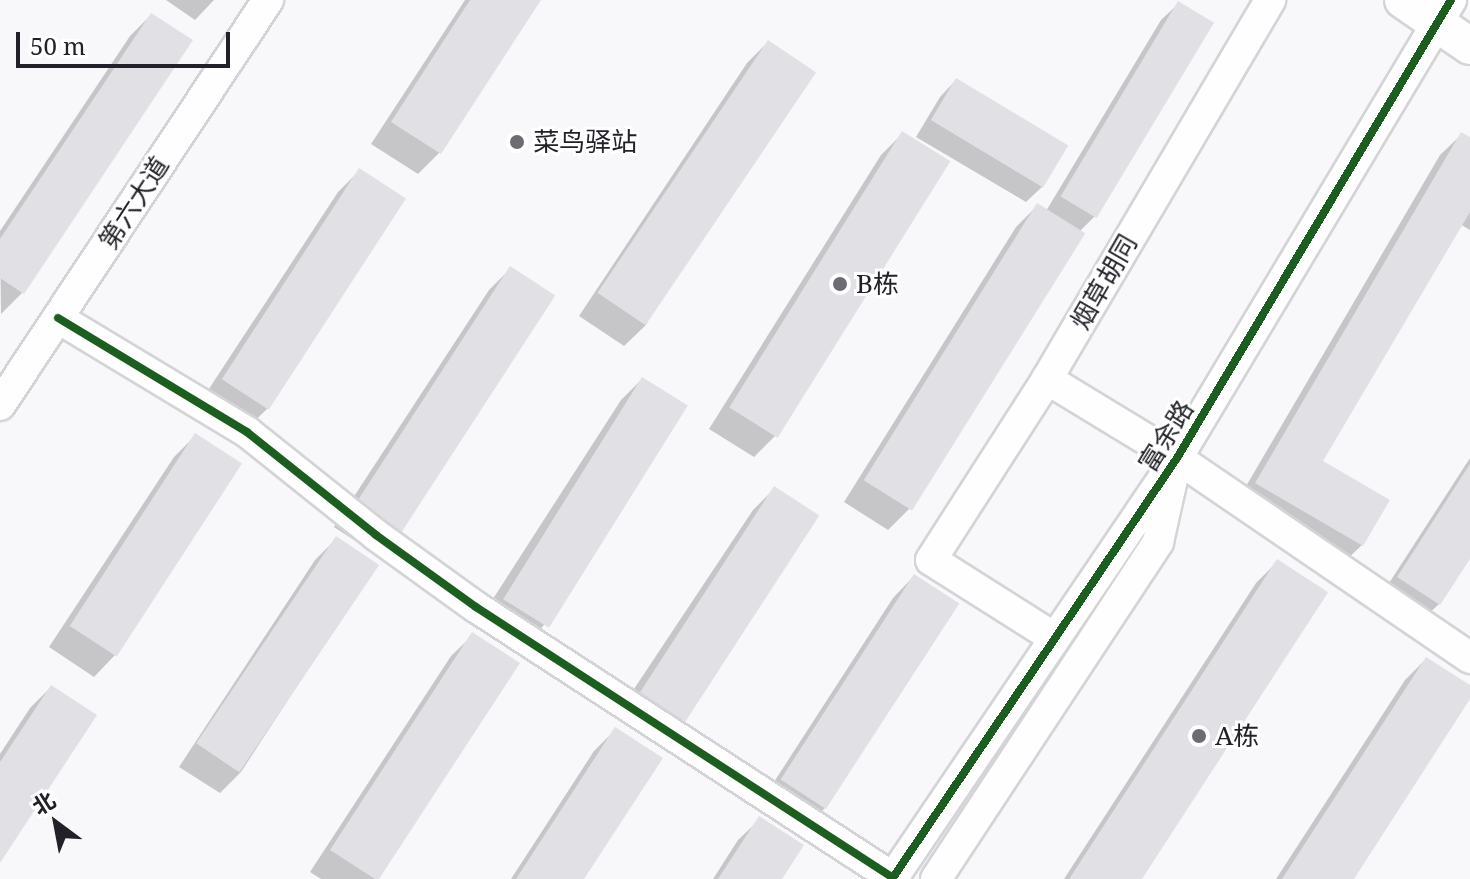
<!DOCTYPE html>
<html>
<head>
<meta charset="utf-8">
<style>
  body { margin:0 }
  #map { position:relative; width:1470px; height:879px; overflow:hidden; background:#f8f8fa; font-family:"Noto Serif","Noto Sans SC",serif }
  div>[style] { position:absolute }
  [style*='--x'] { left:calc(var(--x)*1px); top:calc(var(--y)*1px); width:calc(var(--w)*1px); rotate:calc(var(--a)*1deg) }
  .shadow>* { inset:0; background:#0003 }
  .building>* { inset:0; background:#e0e0e5; transform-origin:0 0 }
  .roads { filter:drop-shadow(2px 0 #d4d4d8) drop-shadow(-2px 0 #d4d4d8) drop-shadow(0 2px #d4d4d8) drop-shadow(0 -2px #d4d4d8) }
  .minor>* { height:30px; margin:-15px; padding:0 15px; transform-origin:15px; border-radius:15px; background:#fefefe }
  .major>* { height:36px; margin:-18px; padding:0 18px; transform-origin:18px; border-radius:18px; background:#fefefe }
  .cycleway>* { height:8px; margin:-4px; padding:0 4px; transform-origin:4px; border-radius:4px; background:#1b5e20 }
  .dots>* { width:22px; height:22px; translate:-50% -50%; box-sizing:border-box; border:4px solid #fff; border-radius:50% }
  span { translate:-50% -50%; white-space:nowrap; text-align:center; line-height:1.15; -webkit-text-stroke:6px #fff; paint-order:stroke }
  .poi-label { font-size:26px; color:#212129 }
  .left { translate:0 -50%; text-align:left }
  .street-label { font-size:26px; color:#212129 }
  .north { position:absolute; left:16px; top:783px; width:80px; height:80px; -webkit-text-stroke:6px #fff; paint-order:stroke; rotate:328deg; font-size:22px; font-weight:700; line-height:32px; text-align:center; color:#212129 }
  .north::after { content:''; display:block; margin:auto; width:28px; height:36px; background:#212129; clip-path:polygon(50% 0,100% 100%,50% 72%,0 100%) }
  .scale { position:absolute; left:16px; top:32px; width:214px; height:36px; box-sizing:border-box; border:4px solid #212129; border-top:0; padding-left:10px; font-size:24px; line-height:28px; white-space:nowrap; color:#212129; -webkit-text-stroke:6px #fff; paint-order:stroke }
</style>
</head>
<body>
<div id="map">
  <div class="shadow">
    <div style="clip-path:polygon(166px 0,214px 0,195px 20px)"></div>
    <div style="clip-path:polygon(465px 0,538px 0,439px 153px,418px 174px,371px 144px)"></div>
    <div style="clip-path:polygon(1178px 4px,1094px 217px,1079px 232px,910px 508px,888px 530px,844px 502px,1016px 227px,1037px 206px,1046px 211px,1161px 20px)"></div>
    <div style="clip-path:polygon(151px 15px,190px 41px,22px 293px,1px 314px,0 231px,130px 36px)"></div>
    <div style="clip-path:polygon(768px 42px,646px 325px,624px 346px,579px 316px,747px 63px)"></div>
    <div style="clip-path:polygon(956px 80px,1043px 186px,1026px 202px,916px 137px,940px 97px)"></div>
    <div style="clip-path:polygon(903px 133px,775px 436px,754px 457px,709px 429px,881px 155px)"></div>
    <div style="clip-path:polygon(1462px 134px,1470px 139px,1470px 230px,1460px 224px,1321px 462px,1362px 545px,1340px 566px,1235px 505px,1440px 155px)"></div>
    <div style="clip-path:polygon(359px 171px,267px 409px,245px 430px,201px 401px,338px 192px)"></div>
    <div style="clip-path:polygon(510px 269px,398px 533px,377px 555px,334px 527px,489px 290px)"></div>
    <div style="clip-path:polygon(642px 379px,685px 407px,544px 625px,523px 646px,480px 619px,621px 400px)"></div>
    <div style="clip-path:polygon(195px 436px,115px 655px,94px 677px,49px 647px,174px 457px)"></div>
    <div style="clip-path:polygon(1470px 458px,1470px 555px,1439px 604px,1422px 620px,1382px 594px)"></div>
    <div style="clip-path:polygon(775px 488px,681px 720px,660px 741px,618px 713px,753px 510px)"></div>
    <div style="clip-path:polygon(336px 539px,376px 565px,241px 772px,220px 793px,179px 767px,315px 560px)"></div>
    <div style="clip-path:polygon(1277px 562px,1139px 879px,1064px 879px,1256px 583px)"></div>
    <div style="clip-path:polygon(914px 576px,825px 808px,804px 829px,761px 802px,893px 598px)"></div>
    <div style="clip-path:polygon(473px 635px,376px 879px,321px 879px,310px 872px,451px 656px)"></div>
    <div style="clip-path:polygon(1426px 659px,1470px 687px,1470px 695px,1351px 879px,1276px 879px,1405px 680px)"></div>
    <div style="clip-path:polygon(51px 687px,0 859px,0 754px,30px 708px)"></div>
    <div style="clip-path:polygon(615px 730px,581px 879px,511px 879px,594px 751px)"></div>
    <div style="clip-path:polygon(760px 819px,780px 879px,713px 879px,738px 840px)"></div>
  </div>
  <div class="building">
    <div style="clip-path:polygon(470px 0,541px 0,441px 154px,391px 122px)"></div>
    <div style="left:1178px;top:1px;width:42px;height:228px;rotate:31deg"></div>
    <div style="clip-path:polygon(151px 13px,193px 40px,24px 294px,0 278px,0 239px)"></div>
    <div style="left:768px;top:40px;width:58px;height:305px;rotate:34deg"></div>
    <div style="left:956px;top:78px;width:131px;height:49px;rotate:31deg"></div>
    <div style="left:902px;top:131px;width:57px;height:326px;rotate:32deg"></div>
    <div style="clip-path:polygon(1461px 132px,1470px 137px,1470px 212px,1323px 461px,1390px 500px,1363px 546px,1255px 483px)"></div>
    <div style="left:359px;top:168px;width:56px;height:252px;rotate:33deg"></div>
    <div style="left:1037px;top:203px;width:57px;height:327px;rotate:32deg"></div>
    <div style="left:510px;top:266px;width:54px;height:285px;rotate:33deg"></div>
    <div style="left:642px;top:377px;width:54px;height:262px;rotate:32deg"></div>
    <div style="left:195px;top:433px;width:56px;height:230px;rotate:33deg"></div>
    <div style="clip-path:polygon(1470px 464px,1470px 559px,1440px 605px,1397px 577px)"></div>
    <div style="left:774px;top:486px;width:54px;height:246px;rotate:33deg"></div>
    <div style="left:336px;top:536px;width:52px;height:250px;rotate:34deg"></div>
    <div style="left:1277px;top:559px;width:61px;height:381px;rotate:33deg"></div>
    <div style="left:914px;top:574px;width:54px;height:245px;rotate:33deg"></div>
    <div style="clip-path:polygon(472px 632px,520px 663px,379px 879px,375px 879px,330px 850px)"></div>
    <div style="clip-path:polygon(1426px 657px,1470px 685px,1470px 699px,1354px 879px,1282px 879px)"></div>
    <div style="clip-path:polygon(51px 685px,97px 715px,0 863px,0 762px)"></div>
    <div style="clip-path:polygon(615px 727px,663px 758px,584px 879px,516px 879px)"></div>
    <div style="clip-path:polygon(759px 816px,804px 845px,782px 879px,718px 879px)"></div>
  </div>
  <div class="roads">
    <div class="minor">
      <div style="--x:58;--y:318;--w:221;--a:31.1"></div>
      <div style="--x:247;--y:432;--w:165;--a:38.6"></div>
      <div style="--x:376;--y:535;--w:123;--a:35.8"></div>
      <div style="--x:476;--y:607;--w:497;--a:33"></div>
      <div style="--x:1047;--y:379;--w:152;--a:31.3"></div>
      <div style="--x:1177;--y:458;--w:355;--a:34.3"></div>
      <div style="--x:0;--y:405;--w:486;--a:-56.5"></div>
      <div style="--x:1053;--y:637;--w:144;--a:-147.7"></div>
      <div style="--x:931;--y:560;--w:215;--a:-57.3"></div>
      <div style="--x:1047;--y:379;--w:440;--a:-59.5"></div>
      <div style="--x:892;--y:879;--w:508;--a:-55.9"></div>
      <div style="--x:1177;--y:458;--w:534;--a:-59.11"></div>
      <div style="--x:936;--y:879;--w:404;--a:-56.6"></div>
      <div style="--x:1158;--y:542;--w:69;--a:-77.4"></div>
    </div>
    <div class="major">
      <div style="--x:1403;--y:0;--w:81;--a:34.5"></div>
    </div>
  </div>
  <div class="cycleway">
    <div style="--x:58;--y:318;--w:221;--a:31.1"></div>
    <div style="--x:247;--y:432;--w:165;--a:38.6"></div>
    <div style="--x:376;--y:535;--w:123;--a:35.8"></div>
    <div style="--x:476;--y:607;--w:497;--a:33"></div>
    <div style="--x:892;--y:879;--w:508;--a:-55.9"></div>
    <div style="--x:1177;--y:458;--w:534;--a:-59.11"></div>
  </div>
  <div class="dots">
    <div style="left:517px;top:142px;background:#6c6c72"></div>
    <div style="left:840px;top:284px;background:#6c6c72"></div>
    <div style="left:1199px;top:736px;background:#6c6c72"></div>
  </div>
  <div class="poi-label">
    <span class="left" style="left:533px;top:142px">菜鸟驿站</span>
    <span class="left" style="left:856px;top:284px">B栋</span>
    <span class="left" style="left:1215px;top:736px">A栋</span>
  </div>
  <div class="street-label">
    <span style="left:134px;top:203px;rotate:-57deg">第六大道</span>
    <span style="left:1104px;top:282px;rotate:-60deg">烟草胡同</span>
    <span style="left:1166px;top:436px;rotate:-58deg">富余路</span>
  </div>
  <div class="north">北</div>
  <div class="scale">50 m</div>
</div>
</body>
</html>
